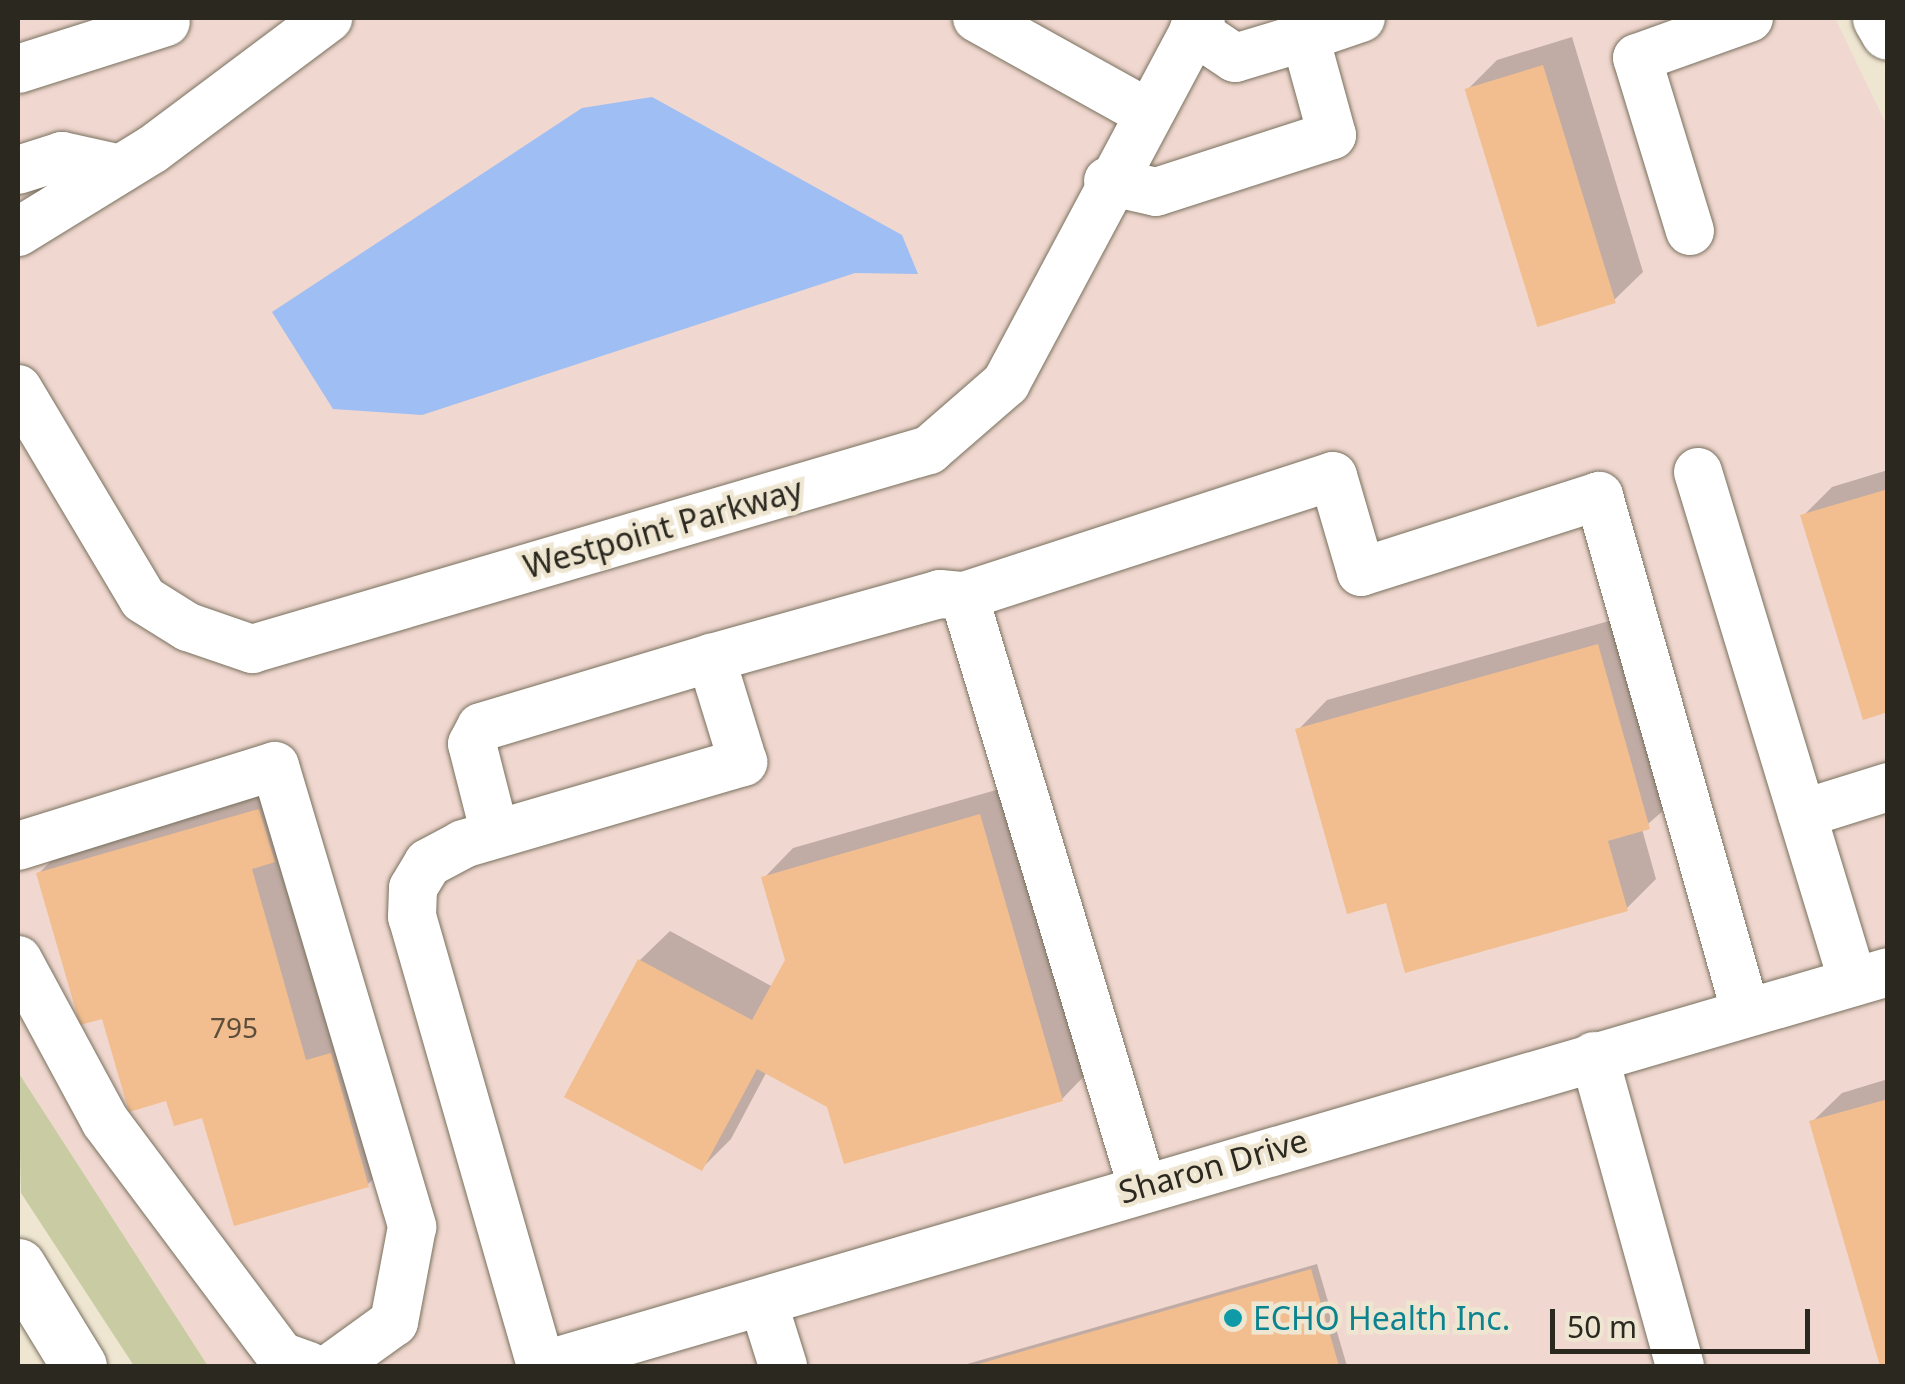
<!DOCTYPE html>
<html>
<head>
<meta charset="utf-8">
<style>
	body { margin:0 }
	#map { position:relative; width:1905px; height:1384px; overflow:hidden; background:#efe6d2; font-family:"Noto Sans",sans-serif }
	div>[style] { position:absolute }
	.commercial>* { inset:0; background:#f0d7cf }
	.green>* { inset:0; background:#c9cca3 }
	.water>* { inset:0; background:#9ebef4 }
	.shadow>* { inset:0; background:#0003 }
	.building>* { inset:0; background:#f2be90; transform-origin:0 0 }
	.roads { filter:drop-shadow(0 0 2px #79715f) drop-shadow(0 0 2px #79715f) }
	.minor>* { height:48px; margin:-24px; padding:0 24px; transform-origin:24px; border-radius:24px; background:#fff }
	.major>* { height:55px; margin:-27.5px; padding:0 27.5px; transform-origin:27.5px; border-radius:27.5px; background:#fff }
	.highway>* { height:55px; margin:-27.5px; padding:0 27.5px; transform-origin:27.5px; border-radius:27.5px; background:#fff }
	.dots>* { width:28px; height:28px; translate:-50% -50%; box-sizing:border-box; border:5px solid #efe6d2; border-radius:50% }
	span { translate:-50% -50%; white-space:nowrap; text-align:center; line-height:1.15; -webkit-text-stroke:9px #efe6d2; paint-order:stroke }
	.number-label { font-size:28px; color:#5d4e3c }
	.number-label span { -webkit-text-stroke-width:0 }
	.street-label { font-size:32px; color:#2b2820 }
	.culture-label { font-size:32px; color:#0d838f }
	.left { translate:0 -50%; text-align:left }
	.frame { position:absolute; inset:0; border:20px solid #2b2820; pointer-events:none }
	.scale { position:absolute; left:1550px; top:1309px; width:260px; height:45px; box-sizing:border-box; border:5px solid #2b2820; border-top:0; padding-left:12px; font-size:30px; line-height:35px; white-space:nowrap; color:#2b2820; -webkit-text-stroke:8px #efe6d2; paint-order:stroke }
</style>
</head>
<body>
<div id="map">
	<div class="commercial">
		<i style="clip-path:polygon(18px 18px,1835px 18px,1888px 128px,1887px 1366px,208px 1366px,18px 1072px)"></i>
	</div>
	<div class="green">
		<i style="clip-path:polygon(18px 1072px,208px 1366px,134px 1366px,21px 1193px)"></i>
	</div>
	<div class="water">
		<i style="clip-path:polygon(652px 97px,902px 235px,918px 274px,855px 273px,422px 415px,333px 409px,272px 312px,582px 108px)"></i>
	</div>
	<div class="shadow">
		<i style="clip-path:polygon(1572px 37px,1643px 272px,1613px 301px,1468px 89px,1497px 60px)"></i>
		<i style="clip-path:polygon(1888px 470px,1888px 709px,1803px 516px,1832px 487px)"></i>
		<i style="clip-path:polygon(1627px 616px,1678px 798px,1642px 829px,1656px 879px,1627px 908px,1388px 900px,1298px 730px,1327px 700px)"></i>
		<i style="clip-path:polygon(289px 781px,398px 1155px,368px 1184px,168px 1098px,103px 1016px,38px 874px,68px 844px)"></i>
		<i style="clip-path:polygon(1010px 786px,1091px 1069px,1062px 1099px,767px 1071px,731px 1139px,702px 1168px,568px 1096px,640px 960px,670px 931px,773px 987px,788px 960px,764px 878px,793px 848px)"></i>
		<i style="clip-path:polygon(1888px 1079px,1888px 1366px,1883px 1366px,1812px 1122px,1842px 1093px)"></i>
		<i style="clip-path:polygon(1317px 1264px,1347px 1366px,960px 1366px)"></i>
	</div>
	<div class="building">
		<i style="left:1543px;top:65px;width:249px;height:82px;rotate:73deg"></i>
		<i style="clip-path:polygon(1888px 489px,1888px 712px,1863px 720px,1800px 515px)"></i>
		<i style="clip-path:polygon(1598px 644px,1650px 829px,1608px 841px,1628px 911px,1405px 973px,1386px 903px,1347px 914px,1295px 729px)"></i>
		<i style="clip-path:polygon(259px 809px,275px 862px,252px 869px,306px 1060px,331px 1053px,369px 1187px,234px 1226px,202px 1118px,174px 1126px,166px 1101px,129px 1112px,102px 1019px,80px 1025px,36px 873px)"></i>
		<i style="clip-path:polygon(980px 814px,1063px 1101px,844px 1164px,827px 1107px,757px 1069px,702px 1171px,564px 1097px,638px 959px,752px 1020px,785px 960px,761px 877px)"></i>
		<i style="clip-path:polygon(1888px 1099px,1888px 1366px,1880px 1366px,1809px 1121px)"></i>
		<i style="clip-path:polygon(1311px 1269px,1339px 1366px,975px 1366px,975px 1365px)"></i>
	</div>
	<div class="roads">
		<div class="minor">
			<i style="left:977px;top:18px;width:191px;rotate:29.1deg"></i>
			<i style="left:1305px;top:37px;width:59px;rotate:-18.7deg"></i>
			<i style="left:18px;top:69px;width:155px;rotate:-17.6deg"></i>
			<i style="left:18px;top:170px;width:46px;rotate:-17.7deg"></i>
			<i style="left:62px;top:156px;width:60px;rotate:12.4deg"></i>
			<i style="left:1108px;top:181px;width:49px;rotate:12.9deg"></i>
			<i style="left:1156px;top:192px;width:185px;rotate:-17.9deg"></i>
			<i style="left:1332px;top:135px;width:102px;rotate:-105.4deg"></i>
			<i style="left:1305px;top:37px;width:73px;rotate:163.3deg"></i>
			<i style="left:1235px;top:58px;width:50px;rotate:-146.3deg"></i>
			<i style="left:1690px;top:231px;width:181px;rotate:-107deg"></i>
			<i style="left:1637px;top:58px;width:119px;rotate:-19.7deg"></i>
			<i style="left:18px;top:232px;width:158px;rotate:-31.6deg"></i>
			<i style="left:153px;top:149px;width:219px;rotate:-36.8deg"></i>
			<i style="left:18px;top:389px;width:244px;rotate:59.2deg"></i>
			<i style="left:143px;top:599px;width:53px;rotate:31.9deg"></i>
			<i style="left:188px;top:627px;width:68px;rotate:19deg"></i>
			<i style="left:252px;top:649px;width:706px;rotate:-16.38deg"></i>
			<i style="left:929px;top:450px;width:102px;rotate:-41deg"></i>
			<i style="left:1006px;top:383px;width:414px;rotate:-61.9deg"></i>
			<i style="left:1698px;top:472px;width:533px;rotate:73.09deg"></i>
			<i style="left:1802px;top:814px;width:90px;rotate:-17.4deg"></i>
			<i style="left:495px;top:834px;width:93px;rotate:-104.3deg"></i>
			<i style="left:472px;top:744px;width:19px;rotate:-62deg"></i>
			<i style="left:481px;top:727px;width:240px;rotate:-16.7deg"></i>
			<i style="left:18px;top:846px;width:269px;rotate:-17.3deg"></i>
			<i style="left:275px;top:766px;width:481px;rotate:73.4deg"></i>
			<i style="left:412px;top:1227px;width:97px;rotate:100.7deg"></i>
			<i style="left:394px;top:1322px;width:75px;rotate:144.2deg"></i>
			<i style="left:18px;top:960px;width:183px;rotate:61.6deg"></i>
			<i style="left:105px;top:1121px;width:294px;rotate:53.2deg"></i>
			<i style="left:281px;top:1356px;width:29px;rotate:20deg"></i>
			<i style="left:1594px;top:1056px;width:322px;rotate:74.5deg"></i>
			<i style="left:1142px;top:1186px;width:616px;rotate:-106.79deg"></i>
			<i style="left:964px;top:596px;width:388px;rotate:-18deg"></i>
			<i style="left:1333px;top:476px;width:100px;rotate:73.7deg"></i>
			<i style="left:1361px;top:572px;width:250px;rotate:-17.7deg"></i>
			<i style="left:1599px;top:496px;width:537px;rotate:74.13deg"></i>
			<i style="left:763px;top:1302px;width:67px;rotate:72.6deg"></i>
			<i style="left:541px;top:1366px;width:1403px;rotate:-16.3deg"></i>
			<i style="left:541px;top:1366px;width:467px;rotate:-106deg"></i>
			<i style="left:412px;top:917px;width:29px;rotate:-88deg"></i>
			<i style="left:413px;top:888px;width:29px;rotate:-59deg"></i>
			<i style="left:428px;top:863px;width:40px;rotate:-28deg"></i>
			<i style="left:463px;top:844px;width:292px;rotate:-16.3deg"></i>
			<i style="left:743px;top:762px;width:109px;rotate:-107.1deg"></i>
			<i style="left:711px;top:658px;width:238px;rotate:-15.6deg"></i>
			<i style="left:940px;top:594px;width:24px;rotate:5deg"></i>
		</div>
		<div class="major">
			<i style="left:1880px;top:18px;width:16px;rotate:60deg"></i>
		</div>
		<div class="highway">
			<i style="left:18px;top:1266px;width:117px;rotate:58.6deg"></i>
		</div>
	</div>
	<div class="dots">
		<i style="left:1233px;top:1318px;background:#0f9aa8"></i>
	</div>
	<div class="number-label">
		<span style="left:234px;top:1027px">795</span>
	</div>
	<div class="street-label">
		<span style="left:663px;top:528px;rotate:-16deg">Westpoint Parkway</span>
		<span style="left:1213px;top:1166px;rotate:-16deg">Sharon Drive</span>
	</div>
	<div class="culture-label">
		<span class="left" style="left:1253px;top:1318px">ECHO Health Inc.</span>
	</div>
	<div class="frame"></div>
	<div class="scale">50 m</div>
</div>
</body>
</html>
